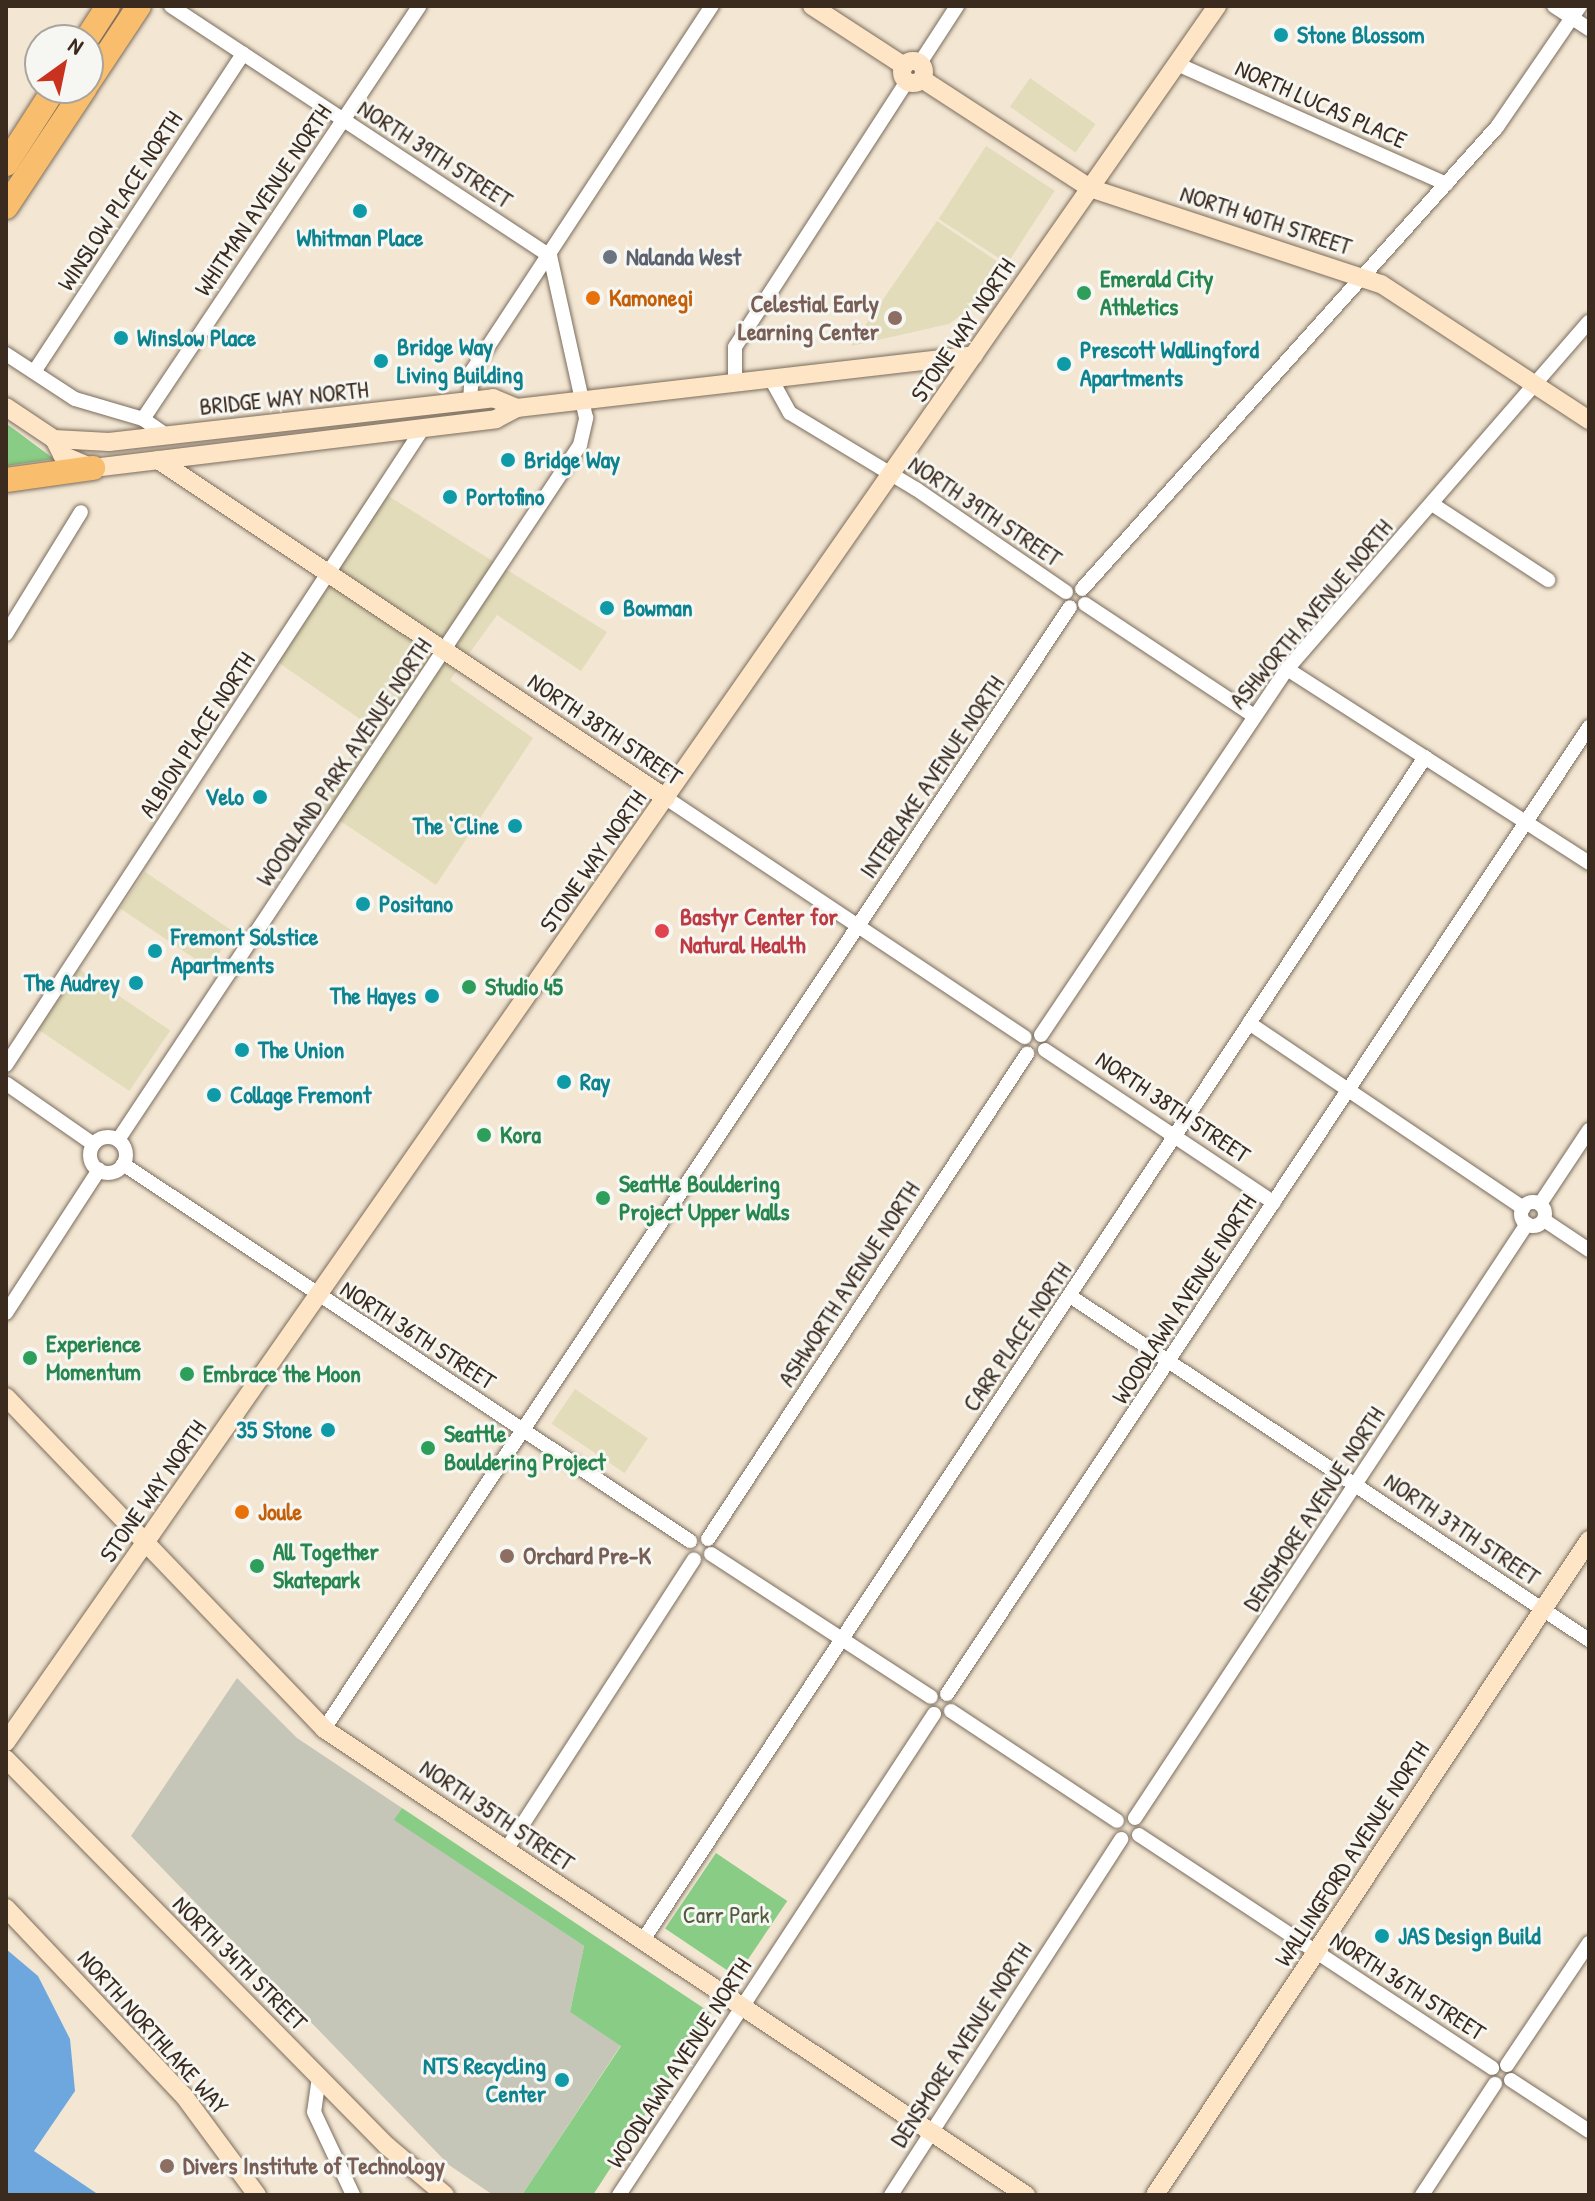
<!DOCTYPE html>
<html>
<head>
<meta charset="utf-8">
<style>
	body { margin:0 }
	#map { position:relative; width:1595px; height:2201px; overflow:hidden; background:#f3e7d3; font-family:"Patrick Hand",sans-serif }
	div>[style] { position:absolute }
	.built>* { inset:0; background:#e2dcba; transform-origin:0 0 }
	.industrial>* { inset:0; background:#c5c5b8 }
	.green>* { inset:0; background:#88cc85; transform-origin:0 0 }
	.water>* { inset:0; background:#6ea7dd }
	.roads { filter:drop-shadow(0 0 2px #7b6c5d) drop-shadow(0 0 2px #7b6c5d) }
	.street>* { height:14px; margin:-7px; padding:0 7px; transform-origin:7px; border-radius:7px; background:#fff }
	.street>.ring { margin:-7px; padding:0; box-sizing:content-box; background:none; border:14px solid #fff; border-radius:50% }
	.secondary>* { height:18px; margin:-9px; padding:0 9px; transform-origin:9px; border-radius:9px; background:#fde5c5 }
	.secondary>.ring { margin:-9px; padding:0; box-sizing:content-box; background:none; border:18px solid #fde5c5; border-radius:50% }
	.highway>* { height:24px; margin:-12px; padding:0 12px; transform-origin:12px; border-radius:12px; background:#f9be6d }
	.dots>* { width:22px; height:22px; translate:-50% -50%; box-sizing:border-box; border:4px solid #f6f6f2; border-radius:50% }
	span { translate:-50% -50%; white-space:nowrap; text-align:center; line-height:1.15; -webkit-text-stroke:6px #f6f6f2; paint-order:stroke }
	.culture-label { font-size:24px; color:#0d838f; font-weight:700 }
	.left { translate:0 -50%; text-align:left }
	.right { translate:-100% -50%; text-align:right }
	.street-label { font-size:24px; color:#3b2a1e }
	.worship-label { font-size:24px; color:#5b616d; font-weight:700 }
	.leisure-label { font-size:24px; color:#27864d; font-weight:700 }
	.food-label { font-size:24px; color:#c56008; font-weight:700 }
	.education-label { font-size:24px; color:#785e54; font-weight:700 }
	.health-label { font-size:24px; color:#be3a42; font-weight:700 }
	.park-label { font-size:24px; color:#525b3d }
	.frame { position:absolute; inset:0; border:8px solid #3b2a1e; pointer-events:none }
	.north { position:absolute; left:24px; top:24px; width:80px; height:80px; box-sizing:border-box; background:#f6f6f2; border:2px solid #aba49d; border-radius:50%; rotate:33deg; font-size:22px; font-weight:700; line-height:32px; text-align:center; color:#3b2a1e }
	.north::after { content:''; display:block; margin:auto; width:28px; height:36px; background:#c8321e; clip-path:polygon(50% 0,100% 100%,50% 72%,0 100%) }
</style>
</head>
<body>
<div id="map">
	<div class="built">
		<i style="left:1030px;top:78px;width:80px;height:35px;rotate:35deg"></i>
		<i style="left:986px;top:146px;width:82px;height:87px;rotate:33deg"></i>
		<i style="clip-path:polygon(937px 221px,1004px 266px,975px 305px,949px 324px,851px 346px)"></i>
		<i style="clip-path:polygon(374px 487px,607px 632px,581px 671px,497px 615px,450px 680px,533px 738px,436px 885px,318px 806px,370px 726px,266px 654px)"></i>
		<i style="left:145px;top:872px;width:107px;height:44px;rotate:34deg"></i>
		<i style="left:79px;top:969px;width:110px;height:73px;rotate:34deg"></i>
		<i style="left:575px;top:1389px;width:88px;height:42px;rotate:34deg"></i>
	</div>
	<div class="industrial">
		<i style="clip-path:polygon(237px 1678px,297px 1738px,402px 1808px,395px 1820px,584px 1946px,570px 2012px,621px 2045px,522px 2195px,493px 2195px,449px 2165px,131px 1836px)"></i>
	</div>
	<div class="green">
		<i style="clip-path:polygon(7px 424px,54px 459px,6px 466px)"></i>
		<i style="clip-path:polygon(402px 1808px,711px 2013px,593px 2195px,522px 2195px,621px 2046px,570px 2012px,584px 1946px,394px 1820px)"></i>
		<i style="left:716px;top:1853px;width:86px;height:91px;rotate:34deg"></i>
	</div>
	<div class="water">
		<i style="clip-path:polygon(6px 1949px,38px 1976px,70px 2039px,75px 2091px,34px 2151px,99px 2195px,6px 2195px)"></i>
	</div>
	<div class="roads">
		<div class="street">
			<i style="left:1554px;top:6px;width:42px;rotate:33.3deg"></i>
			<i style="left:920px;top:63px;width:68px;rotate:-57deg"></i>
			<i style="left:1177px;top:64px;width:295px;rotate:24deg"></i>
			<i style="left:6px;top:354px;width:82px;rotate:33.1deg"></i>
			<i style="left:75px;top:399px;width:71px;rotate:16.4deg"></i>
			<i style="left:143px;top:419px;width:28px;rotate:35deg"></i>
			<i style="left:34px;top:372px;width:381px;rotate:-56.7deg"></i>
			<i style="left:771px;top:379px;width:39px;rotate:61deg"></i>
			<i style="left:790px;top:413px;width:147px;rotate:31.1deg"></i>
			<i style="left:916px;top:489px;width:182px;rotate:34.5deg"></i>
			<i style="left:735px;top:382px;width:35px;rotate:-90deg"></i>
			<i style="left:735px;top:347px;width:317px;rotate:-57.1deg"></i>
			<i style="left:470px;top:401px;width:30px;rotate:-86deg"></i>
			<i style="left:472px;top:371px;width:437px;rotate:-56.7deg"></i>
			<i style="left:143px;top:419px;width:497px;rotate:-56.2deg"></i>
			<i style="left:1432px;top:504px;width:139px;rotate:33.2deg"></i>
			<i style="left:1082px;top:589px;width:621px;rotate:-48.07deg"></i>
			<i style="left:1497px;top:127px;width:147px;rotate:-55.6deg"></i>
			<i style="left:1085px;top:604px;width:201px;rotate:33.5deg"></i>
			<i style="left:6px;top:634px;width:143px;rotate:-58.4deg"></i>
			<i style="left:1287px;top:669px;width:359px;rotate:32.7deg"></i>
			<i style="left:666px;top:798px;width:431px;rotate:33.7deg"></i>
			<i style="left:1249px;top:1023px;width:331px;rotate:34deg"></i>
			<i style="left:1041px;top:1035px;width:441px;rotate:-56.1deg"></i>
			<i style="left:1287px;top:669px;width:460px;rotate:-49deg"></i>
			<i style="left:1045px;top:1050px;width:275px;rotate:33.7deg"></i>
			<i style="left:6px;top:1065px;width:761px;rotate:-56.79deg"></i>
			<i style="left:7px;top:1084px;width:105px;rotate:34.9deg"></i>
			<i class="ring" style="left:90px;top:1137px;width:22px;height:22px"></i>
			<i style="left:118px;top:1140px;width:835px;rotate:-56.39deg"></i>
			<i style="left:580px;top:445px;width:28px;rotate:-77deg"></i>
			<i style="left:586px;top:418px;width:166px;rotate:-102.5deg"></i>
			<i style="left:550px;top:256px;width:454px;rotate:-146.6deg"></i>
			<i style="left:123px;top:1164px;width:681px;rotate:33.62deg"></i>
			<i class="ring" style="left:1521px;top:1202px;width:10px;height:10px"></i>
			<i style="left:1540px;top:1204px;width:89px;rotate:-56.5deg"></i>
			<i style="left:1544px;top:1220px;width:54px;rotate:33.7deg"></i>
			<i style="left:1070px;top:1296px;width:623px;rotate:33.54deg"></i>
			<i style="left:6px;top:1313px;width:171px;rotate:-57deg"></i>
			<i style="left:708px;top:1539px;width:581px;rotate:-56.67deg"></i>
			<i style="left:711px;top:1554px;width:262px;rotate:33deg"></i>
			<i style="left:947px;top:1694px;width:1161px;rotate:-56.42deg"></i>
			<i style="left:951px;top:1711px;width:199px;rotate:33.5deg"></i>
			<i style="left:324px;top:1729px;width:1347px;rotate:-56.38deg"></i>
			<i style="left:1135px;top:1818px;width:712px;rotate:-56.58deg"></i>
			<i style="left:1139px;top:1835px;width:423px;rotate:33.4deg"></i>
			<i style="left:506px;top:1850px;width:346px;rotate:-57.1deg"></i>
			<i style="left:643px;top:1940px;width:1418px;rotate:-56.53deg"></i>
			<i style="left:1507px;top:2065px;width:147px;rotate:-56.1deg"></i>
			<i style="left:319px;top:2077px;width:35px;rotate:98deg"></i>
			<i style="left:314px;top:2112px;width:92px;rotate:64.8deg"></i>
			<i style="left:1511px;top:2080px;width:93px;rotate:33.2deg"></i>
			<i style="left:619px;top:2195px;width:575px;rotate:-56.78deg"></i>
			<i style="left:891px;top:2195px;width:424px;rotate:-57.1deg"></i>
			<i style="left:1422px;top:2195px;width:133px;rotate:-56.7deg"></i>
		</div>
		<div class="secondary">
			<i style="left:812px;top:6px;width:110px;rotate:33.1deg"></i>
			<i class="ring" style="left:902px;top:61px;width:4px;height:4px"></i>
			<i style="left:922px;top:79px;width:200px;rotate:33deg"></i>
			<i style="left:1090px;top:188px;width:306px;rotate:18.3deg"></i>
			<i style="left:1381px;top:284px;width:249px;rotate:33.2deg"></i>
			<i style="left:6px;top:407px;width:58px;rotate:33.7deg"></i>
			<i style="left:54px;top:439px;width:18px;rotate:63deg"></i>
			<i style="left:62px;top:455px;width:34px;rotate:23deg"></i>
			<i style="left:93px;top:468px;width:406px;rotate:-6.9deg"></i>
			<i style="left:496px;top:419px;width:24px;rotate:-28deg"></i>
			<i style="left:517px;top:408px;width:460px;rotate:-6.6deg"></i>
			<i style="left:54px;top:439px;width:55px;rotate:3.1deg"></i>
			<i style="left:109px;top:442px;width:387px;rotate:-6.5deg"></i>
			<i style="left:493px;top:398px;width:26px;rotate:23deg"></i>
			<i style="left:158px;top:460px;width:610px;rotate:33.64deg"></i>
			<i style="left:6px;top:1397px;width:460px;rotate:46.2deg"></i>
			<i style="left:324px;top:1729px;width:843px;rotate:33.58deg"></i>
			<i style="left:6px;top:1742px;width:2117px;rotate:-55.1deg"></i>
			<i style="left:6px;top:1759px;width:543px;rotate:45.45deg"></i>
			<i style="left:387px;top:2146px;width:76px;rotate:40.2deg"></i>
			<i style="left:6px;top:1908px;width:259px;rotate:46.6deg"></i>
			<i style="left:184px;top:2096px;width:123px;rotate:53.6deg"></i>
			<i style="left:1155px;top:2195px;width:786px;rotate:-56.47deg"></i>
		</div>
		<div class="highway">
			<i style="left:86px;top:40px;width:40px;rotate:-57.1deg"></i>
			<i style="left:88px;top:83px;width:92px;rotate:-56.5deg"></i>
			<i style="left:6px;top:164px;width:90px;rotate:-57.2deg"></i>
			<i style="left:6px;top:207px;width:143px;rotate:-56.4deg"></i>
			<i style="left:6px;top:480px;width:88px;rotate:-7.9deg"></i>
		</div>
	</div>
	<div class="dots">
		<i style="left:1281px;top:35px;background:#0f9aa8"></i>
		<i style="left:360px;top:211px;background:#0f9aa8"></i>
		<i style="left:610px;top:257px;background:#6b7280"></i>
		<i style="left:1084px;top:293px;background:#2e9e5b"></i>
		<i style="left:593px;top:298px;background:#e8710a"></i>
		<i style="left:895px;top:318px;background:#8d6e63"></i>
		<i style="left:121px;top:338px;background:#0f9aa8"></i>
		<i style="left:381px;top:361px;background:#0f9aa8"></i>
		<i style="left:1064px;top:364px;background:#0f9aa8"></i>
		<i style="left:508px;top:460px;background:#0f9aa8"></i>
		<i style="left:450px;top:497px;background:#0f9aa8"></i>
		<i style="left:607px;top:608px;background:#0f9aa8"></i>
		<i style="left:260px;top:797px;background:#0f9aa8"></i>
		<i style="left:515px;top:826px;background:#0f9aa8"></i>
		<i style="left:363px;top:904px;background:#0f9aa8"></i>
		<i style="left:662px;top:931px;background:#e0444e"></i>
		<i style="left:155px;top:951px;background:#0f9aa8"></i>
		<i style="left:136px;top:983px;background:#0f9aa8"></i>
		<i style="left:469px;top:987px;background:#2e9e5b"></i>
		<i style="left:432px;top:996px;background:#0f9aa8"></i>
		<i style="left:242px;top:1050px;background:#0f9aa8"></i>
		<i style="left:564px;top:1082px;background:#0f9aa8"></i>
		<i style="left:214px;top:1095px;background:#0f9aa8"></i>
		<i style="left:484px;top:1135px;background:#2e9e5b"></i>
		<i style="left:603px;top:1198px;background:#2e9e5b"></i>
		<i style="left:30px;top:1358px;background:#2e9e5b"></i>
		<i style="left:187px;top:1374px;background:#2e9e5b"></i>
		<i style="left:328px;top:1430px;background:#0f9aa8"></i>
		<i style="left:428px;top:1448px;background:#2e9e5b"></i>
		<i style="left:242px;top:1512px;background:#e8710a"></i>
		<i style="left:507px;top:1556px;background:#8d6e63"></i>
		<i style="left:257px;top:1566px;background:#2e9e5b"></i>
		<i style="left:1382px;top:1936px;background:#0f9aa8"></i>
		<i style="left:562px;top:2080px;background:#0f9aa8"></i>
		<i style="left:167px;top:2166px;background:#8d6e63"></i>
	</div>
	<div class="culture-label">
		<span class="left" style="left:1297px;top:35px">Stone Blossom</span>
		<span style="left:360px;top:238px">Whitman Place</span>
		<span class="left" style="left:137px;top:338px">Winslow Place</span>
		<span class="left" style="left:397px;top:361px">Bridge Way<br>Living Building</span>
		<span class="left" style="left:1080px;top:364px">Prescott Wallingford<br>Apartments</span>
		<span class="left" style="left:524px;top:460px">Bridge Way</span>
		<span class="left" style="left:466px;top:497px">Portofino</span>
		<span class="left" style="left:623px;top:608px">Bowman</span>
		<span class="right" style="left:244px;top:797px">Velo</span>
		<span class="right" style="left:499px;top:826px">The ‘Cline</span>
		<span class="left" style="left:379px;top:904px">Positano</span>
		<span class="left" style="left:171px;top:951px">Fremont Solstice<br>Apartments</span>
		<span class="right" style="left:120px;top:983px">The Audrey</span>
		<span class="right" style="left:416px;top:996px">The Hayes</span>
		<span class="left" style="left:258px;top:1050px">The Union</span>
		<span class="left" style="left:580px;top:1082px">Ray</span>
		<span class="left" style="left:230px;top:1095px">Collage Fremont</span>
		<span class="right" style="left:312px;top:1430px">35 Stone</span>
		<span class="left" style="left:1398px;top:1936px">JAS Design Build</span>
		<span class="right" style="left:546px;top:2080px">NTS Recycling<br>Center</span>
	</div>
	<div class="street-label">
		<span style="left:1321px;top:104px;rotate:24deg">NORTH LUCAS PLACE</span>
		<span style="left:435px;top:154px;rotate:33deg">NORTH 39TH STREET</span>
		<span style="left:263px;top:200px;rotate:-56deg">WHITMAN AVENUE NORTH</span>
		<span style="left:120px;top:201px;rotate:-57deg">WINSLOW PLACE NORTH</span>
		<span style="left:1266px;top:220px;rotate:18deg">NORTH 40TH STREET</span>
		<span style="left:963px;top:330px;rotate:-56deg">STONE WAY NORTH</span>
		<span style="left:284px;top:398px;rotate:-6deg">BRIDGE WAY NORTH</span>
		<span style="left:985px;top:511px;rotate:34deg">NORTH 39TH STREET</span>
		<span style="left:1311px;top:614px;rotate:-50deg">ASHWORTH AVENUE NORTH</span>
		<span style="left:605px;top:729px;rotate:34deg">NORTH 38TH STREET</span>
		<span style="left:197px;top:735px;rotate:-57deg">ALBION PLACE NORTH</span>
		<span style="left:344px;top:762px;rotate:-56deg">WOODLAND PARK AVENUE NORTH</span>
		<span style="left:932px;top:777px;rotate:-56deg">INTERLAKE AVENUE NORTH</span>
		<span style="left:593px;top:861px;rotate:-55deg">STONE WAY NORTH</span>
		<span style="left:1173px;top:1107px;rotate:34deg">NORTH 38TH STREET</span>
		<span style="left:849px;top:1284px;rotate:-57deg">ASHWORTH AVENUE NORTH</span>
		<span style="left:1184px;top:1299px;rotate:-57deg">WOODLAWN AVENUE NORTH</span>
		<span style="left:418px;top:1335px;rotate:33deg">NORTH 36TH STREET</span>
		<span style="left:1017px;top:1337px;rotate:-56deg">CARR PLACE NORTH</span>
		<span style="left:153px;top:1491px;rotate:-55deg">STONE WAY NORTH</span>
		<span style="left:1314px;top:1509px;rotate:-57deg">DENSMORE AVENUE NORTH</span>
		<span style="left:1462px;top:1529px;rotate:34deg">NORTH 37TH STREET</span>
		<span style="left:497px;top:1815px;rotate:34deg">NORTH 35TH STREET</span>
		<span style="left:1352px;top:1854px;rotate:-57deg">WALLINGFORD AVENUE NORTH</span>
		<span style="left:240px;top:1963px;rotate:45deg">NORTH 34TH STREET</span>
		<span style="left:1408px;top:1986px;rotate:33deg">NORTH 36TH STREET</span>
		<span style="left:153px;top:2032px;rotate:48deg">NORTH NORTHLAKE WAY</span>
		<span style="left:961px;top:2045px;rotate:-57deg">DENSMORE AVENUE NORTH</span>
		<span style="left:679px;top:2063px;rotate:-57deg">WOODLAWN AVENUE NORTH</span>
	</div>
	<div class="worship-label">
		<span class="left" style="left:626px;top:257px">Nalanda West</span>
	</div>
	<div class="leisure-label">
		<span class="left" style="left:1100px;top:293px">Emerald City<br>Athletics</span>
		<span class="left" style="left:485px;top:987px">Studio 45</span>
		<span class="left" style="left:500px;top:1135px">Kora</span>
		<span class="left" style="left:619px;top:1198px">Seattle Bouldering<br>Project Upper Walls</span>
		<span class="left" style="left:46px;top:1358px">Experience<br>Momentum</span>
		<span class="left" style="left:203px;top:1374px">Embrace the Moon</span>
		<span class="left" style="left:444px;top:1448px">Seattle<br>Bouldering Project</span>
		<span class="left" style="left:273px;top:1566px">All Together<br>Skatepark</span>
	</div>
	<div class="food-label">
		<span class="left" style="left:609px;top:298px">Kamonegi</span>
		<span class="left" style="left:258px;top:1512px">Joule</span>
	</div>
	<div class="education-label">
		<span class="right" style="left:879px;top:318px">Celestial Early<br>Learning Center</span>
		<span class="left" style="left:523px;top:1556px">Orchard Pre-K</span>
		<span class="left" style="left:183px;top:2166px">Divers Institute of Technology</span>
	</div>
	<div class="health-label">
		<span class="left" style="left:680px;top:931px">Bastyr Center for<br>Natural Health</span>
	</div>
	<div class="park-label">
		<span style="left:726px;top:1915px">Carr Park</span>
	</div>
	<div class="frame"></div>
	<div class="north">N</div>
</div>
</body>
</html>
